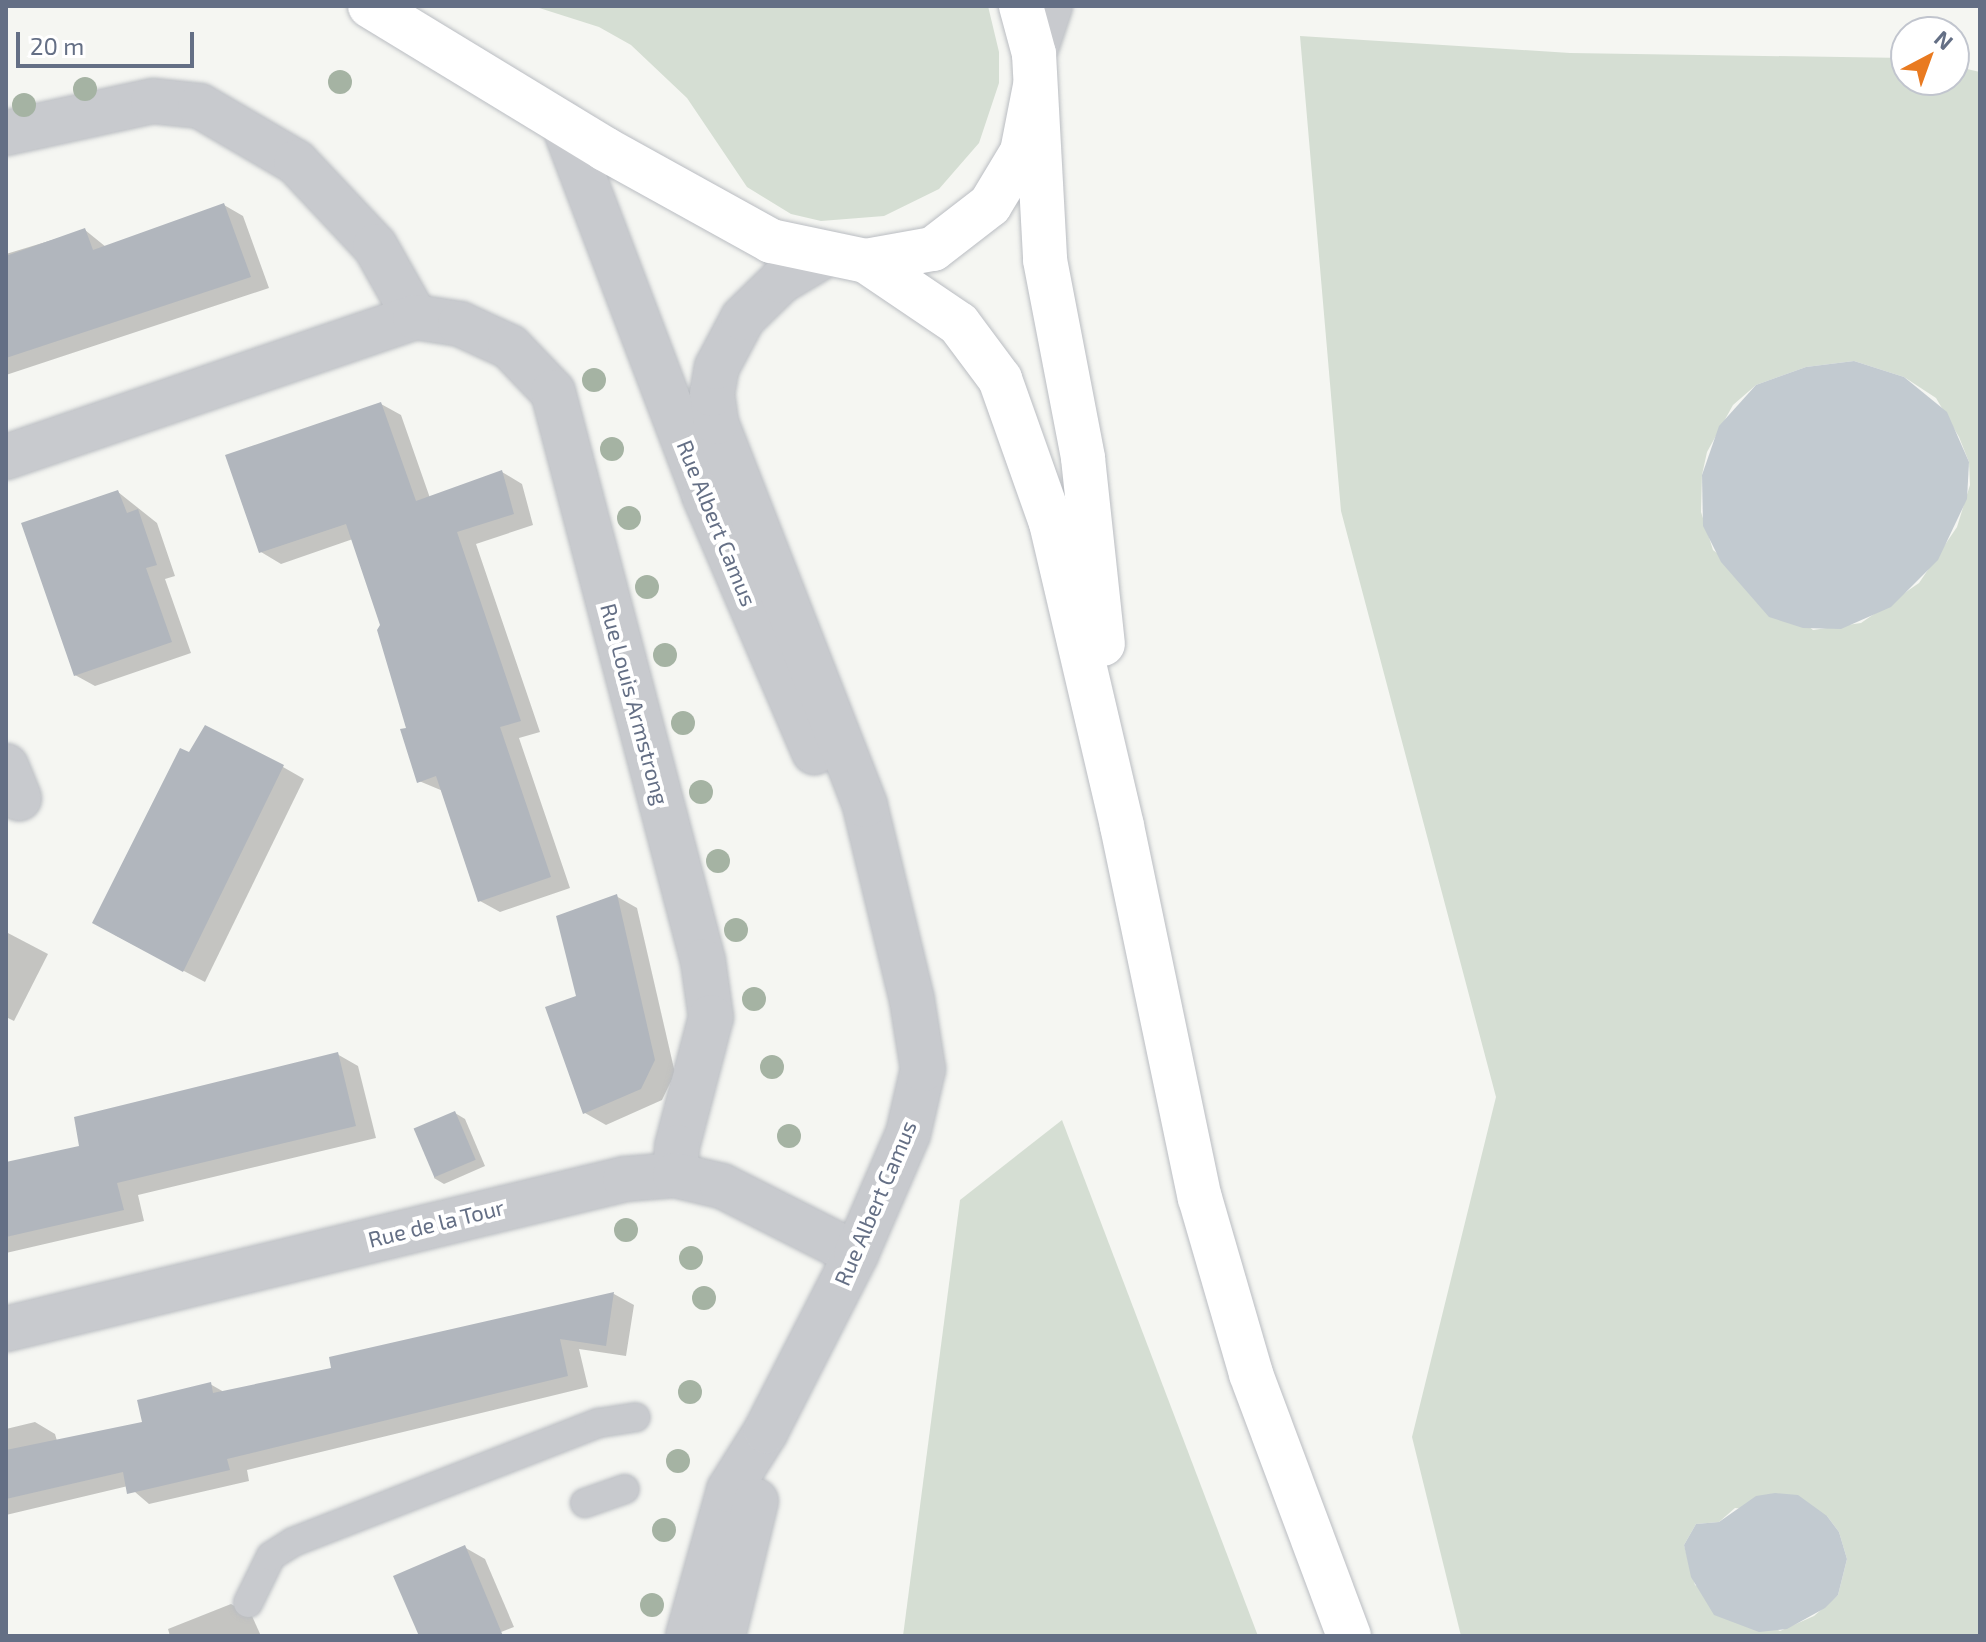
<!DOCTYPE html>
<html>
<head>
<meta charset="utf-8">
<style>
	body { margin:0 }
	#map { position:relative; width:1986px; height:1642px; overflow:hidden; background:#f5f6f2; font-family:"Exo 2",sans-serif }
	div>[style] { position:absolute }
	.green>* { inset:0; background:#d5ded3 }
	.water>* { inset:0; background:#c2cad0 }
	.shadow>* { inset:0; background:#0003 }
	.building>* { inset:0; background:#b1b6bd; transform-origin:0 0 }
	.roads { filter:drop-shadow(0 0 2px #babdc2) drop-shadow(0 0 2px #babdc2) }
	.service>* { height:28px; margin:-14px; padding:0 14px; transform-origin:14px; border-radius:14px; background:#c8cace }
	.minor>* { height:44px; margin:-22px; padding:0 22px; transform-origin:22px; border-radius:22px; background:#c8cace }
	.secondary>* { height:44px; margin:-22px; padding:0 22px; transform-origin:22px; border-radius:22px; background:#fff }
	.trees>* { width:24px; height:24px; margin:-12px; border-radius:50%; background:#a5b3a3 }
	span { translate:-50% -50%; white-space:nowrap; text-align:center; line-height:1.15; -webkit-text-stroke:8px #fff; paint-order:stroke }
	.street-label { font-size:22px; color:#646f85 }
	.frame { position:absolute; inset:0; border:8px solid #646f85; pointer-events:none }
	.north { position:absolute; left:1890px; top:16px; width:80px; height:80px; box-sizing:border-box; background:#fff; border:2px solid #c1c5ce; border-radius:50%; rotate:41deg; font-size:22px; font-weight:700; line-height:32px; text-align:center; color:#646f85 }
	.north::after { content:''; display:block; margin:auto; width:28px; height:36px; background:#e97a20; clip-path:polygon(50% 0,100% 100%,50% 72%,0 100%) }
	.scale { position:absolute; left:16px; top:32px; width:178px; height:36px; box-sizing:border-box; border:4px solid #646f85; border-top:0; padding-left:10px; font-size:24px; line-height:28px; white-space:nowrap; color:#646f85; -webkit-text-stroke:6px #fff; paint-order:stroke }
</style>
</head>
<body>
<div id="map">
	<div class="green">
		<i style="clip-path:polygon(533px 6px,988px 6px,999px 52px,999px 83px,979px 143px,939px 189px,884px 216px,821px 221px,791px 214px,747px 187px,687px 98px,631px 45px,599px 27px)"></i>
		<i style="clip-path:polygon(evenodd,1300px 36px,1570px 53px,1906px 58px,1906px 80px,1954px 80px,1954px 66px,1980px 72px,1980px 1636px,1461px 1636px,1412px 1437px,1496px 1097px,1341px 511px,1300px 36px,1854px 361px,1904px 377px,1936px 398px,1959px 437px,1969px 462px,1970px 485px,1957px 527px,1919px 583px,1861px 623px,1813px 630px,1713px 550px,1701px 512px,1702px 475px,1707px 452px,1733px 405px,1756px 385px,1806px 367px,1854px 361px,1300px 36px,1735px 1508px,1827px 1516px,1839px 1532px,1847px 1559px,1838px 1595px,1814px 1616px,1780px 1631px,1695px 1585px,1684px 1545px,1696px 1524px,1719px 1522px,1735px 1508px)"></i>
		<i style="clip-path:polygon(1062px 1120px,1258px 1636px,903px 1636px,960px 1200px)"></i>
	</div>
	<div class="water">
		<i style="clip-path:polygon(1854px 361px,1904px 377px,1947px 412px,1969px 462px,1967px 499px,1938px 560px,1891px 607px,1841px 629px,1803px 628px,1769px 617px,1721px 562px,1703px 526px,1702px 475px,1719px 426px,1756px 385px,1806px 367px)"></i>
		<i style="clip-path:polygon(1775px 1493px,1798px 1495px,1827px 1516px,1839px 1532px,1847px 1559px,1838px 1595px,1825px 1608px,1787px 1629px,1759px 1632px,1714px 1615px,1691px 1577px,1684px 1545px,1696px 1524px,1719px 1522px,1756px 1496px)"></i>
	</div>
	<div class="shadow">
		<i style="clip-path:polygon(224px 205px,243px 216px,269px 288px,6px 375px,6px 254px,85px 230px,106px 247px)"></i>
		<i style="clip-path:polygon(381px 404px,401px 415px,430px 498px,502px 472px,522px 484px,533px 525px,476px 544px,540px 732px,519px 738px,570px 888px,500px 912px,480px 901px,443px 791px,419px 781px,382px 625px,353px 539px,281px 564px,261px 552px)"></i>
		<i style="clip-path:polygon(118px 492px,157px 523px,175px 576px,165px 579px,191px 653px,95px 686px,75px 675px)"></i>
		<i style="clip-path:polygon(190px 755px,283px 767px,304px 779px,205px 982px,115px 935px)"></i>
		<i style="clip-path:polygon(616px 896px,637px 908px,675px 1073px,662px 1100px,606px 1125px,585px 1113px,578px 997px)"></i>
		<i style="clip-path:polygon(6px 932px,48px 954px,14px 1021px,6px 1017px)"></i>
		<i style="clip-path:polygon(337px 1054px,358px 1066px,376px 1138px,138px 1195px,144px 1221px,6px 1253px,6px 1164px,81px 1148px)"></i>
		<i style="clip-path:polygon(455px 1113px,465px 1119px,485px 1166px,444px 1184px,434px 1178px)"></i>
		<i style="clip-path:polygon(614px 1294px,634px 1305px,626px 1356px,579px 1349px,588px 1387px,247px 1470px,249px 1481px,149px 1504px,128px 1486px,6px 1515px,6px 1429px,35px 1422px,55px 1434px,57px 1441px,144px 1423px,210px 1384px,224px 1392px,333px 1370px,331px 1359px)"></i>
		<i style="clip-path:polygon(464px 1547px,485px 1559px,514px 1627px,491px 1636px,421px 1636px)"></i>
		<i style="clip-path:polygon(231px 1604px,252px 1616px,261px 1636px,170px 1636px,168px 1629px)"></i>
	</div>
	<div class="building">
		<i style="clip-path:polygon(224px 203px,251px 277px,6px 358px,6px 256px,85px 228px,93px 250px)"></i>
		<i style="clip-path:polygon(381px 402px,416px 501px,502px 470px,514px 514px,457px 532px,521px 721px,500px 727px,551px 877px,478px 902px,436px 776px,417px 783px,400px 729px,406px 728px,377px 630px,380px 625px,346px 524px,259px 553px,225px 455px)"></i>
		<i style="clip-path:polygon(118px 490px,127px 513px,138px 509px,157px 565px,146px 568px,172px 642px,74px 676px,21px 523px)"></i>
		<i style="clip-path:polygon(205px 725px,284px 765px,183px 972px,92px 923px,180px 748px,189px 752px)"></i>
		<i style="clip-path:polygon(617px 894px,655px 1060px,641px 1089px,583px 1114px,545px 1007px,576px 996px,556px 916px)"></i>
		<i style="clip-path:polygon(338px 1052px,356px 1126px,117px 1183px,124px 1210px,6px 1237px,6px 1162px,79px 1146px,74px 1117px)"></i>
		<i style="left:455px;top:1111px;width:53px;height:45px;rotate:67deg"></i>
		<i style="clip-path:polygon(614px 1292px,606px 1346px,560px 1339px,568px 1376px,227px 1459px,230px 1470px,127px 1494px,123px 1472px,6px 1499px,6px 1450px,142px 1422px,137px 1400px,211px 1382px,213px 1393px,331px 1368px,329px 1357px)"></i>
		<i style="clip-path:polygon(465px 1545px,503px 1636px,419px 1636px,393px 1576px)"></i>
	</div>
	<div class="roads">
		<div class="service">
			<i style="left:585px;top:1503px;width:42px;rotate:-19.3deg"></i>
			<i style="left:248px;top:1603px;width:52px;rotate:-63.9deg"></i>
			<i style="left:271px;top:1556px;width:26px;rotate:-32deg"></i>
			<i style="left:293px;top:1542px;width:328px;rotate:-21.3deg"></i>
			<i style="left:599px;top:1423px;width:37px;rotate:-9deg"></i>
		</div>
		<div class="minor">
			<i style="left:1034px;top:54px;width:51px;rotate:-71.6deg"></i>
			<i style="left:563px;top:123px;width:398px;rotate:69.2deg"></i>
			<i style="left:704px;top:495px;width:280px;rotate:66.8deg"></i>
			<i style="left:6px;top:133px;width:150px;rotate:-12.3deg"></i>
			<i style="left:153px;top:101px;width:47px;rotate:6.1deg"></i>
			<i style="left:200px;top:106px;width:111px;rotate:30.3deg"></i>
			<i style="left:296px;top:162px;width:115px;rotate:46.8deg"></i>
			<i style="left:375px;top:246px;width:81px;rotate:60.6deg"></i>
			<i style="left:6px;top:457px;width:432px;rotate:-18.9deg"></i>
			<i style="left:415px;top:317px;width:46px;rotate:8.8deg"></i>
			<i style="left:460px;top:324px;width:55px;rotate:24.7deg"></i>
			<i style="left:510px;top:347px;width:62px;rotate:46.3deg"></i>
			<i style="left:553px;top:392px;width:588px;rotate:75.23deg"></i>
			<i style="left:703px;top:961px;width:57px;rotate:81.9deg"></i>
			<i style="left:711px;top:1017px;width:134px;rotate:104.7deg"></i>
			<i style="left:677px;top:1147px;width:28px;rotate:94deg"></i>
			<i style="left:6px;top:766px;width:35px;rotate:68deg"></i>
			<i style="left:6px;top:1329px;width:637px;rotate:-13.62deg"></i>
			<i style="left:625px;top:1179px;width:50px;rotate:-4.6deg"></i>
			<i style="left:675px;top:1175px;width:48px;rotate:13.2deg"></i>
			<i style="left:722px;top:1186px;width:150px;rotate:26.9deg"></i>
			<i style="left:688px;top:1636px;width:152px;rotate:-74.3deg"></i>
			<i style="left:729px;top:1490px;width:70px;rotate:-57.9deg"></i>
			<i style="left:766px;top:1431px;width:199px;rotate:-63deg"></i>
			<i style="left:856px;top:1254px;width:131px;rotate:-66.6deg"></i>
			<i style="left:908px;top:1134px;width:67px;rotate:-77deg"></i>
			<i style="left:923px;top:1069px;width:70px;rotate:-99.1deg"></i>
			<i style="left:912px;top:1000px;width:201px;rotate:-103.6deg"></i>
			<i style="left:865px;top:805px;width:411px;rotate:-111.3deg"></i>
			<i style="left:716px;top:422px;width:28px;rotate:-98deg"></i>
			<i style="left:712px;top:394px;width:27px;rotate:-80deg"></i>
			<i style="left:717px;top:367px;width:55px;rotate:-62deg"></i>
			<i style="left:743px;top:318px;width:53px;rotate:-44.2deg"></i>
			<i style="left:781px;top:281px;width:51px;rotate:-30.6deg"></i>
			<i style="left:723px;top:1636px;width:139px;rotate:-76.3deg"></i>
		</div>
		<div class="secondary">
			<i style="left:370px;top:6px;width:275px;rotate:31.3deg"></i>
			<i style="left:605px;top:149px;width:190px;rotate:29deg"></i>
			<i style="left:771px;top:241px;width:97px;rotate:11.9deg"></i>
			<i style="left:866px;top:261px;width:68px;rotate:-10.2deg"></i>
			<i style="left:933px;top:249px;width:72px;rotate:-37.7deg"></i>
			<i style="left:990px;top:205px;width:62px;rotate:-58.9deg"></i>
			<i style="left:1022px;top:152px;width:67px;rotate:-78.9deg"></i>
			<i style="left:1021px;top:6px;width:50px;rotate:74.8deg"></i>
			<i style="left:1034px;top:54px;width:206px;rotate:86.9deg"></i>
			<i style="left:1045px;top:260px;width:202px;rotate:79.1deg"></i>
			<i style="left:1083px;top:458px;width:187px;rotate:83.9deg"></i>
			<i style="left:866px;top:261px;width:112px;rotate:34.1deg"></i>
			<i style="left:959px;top:324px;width:69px;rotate:53.3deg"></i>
			<i style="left:1000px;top:379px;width:153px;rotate:70.5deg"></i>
			<i style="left:1051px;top:523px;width:311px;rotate:76.8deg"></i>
			<i style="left:1122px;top:826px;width:380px;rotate:78.2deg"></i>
			<i style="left:1200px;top:1198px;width:183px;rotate:73.8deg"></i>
			<i style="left:1251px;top:1374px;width:280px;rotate:69.5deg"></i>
		</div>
	</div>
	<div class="trees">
		<i style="left:340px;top:82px"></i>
		<i style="left:85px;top:89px"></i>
		<i style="left:24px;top:105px"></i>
		<i style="left:594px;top:380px"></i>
		<i style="left:612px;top:449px"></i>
		<i style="left:629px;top:518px"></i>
		<i style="left:647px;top:587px"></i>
		<i style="left:665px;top:655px"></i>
		<i style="left:683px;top:723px"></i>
		<i style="left:701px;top:792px"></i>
		<i style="left:718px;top:861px"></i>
		<i style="left:736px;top:930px"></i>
		<i style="left:754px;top:999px"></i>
		<i style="left:772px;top:1067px"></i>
		<i style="left:789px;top:1136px"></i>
		<i style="left:626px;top:1230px"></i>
		<i style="left:691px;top:1258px"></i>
		<i style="left:704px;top:1298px"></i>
		<i style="left:690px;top:1392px"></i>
		<i style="left:678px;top:1461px"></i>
		<i style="left:664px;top:1530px"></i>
		<i style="left:652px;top:1605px"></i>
	</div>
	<div class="street-label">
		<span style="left:717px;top:523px;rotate:68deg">Rue Albert Camus</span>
		<span style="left:635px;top:704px;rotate:75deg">Rue Louis Armstrong</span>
		<span style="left:875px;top:1203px;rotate:-67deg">Rue Albert Camus</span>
		<span style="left:436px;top:1223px;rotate:-14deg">Rue de la Tour</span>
	</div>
	<div class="frame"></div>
	<div class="north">N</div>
	<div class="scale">20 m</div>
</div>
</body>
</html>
